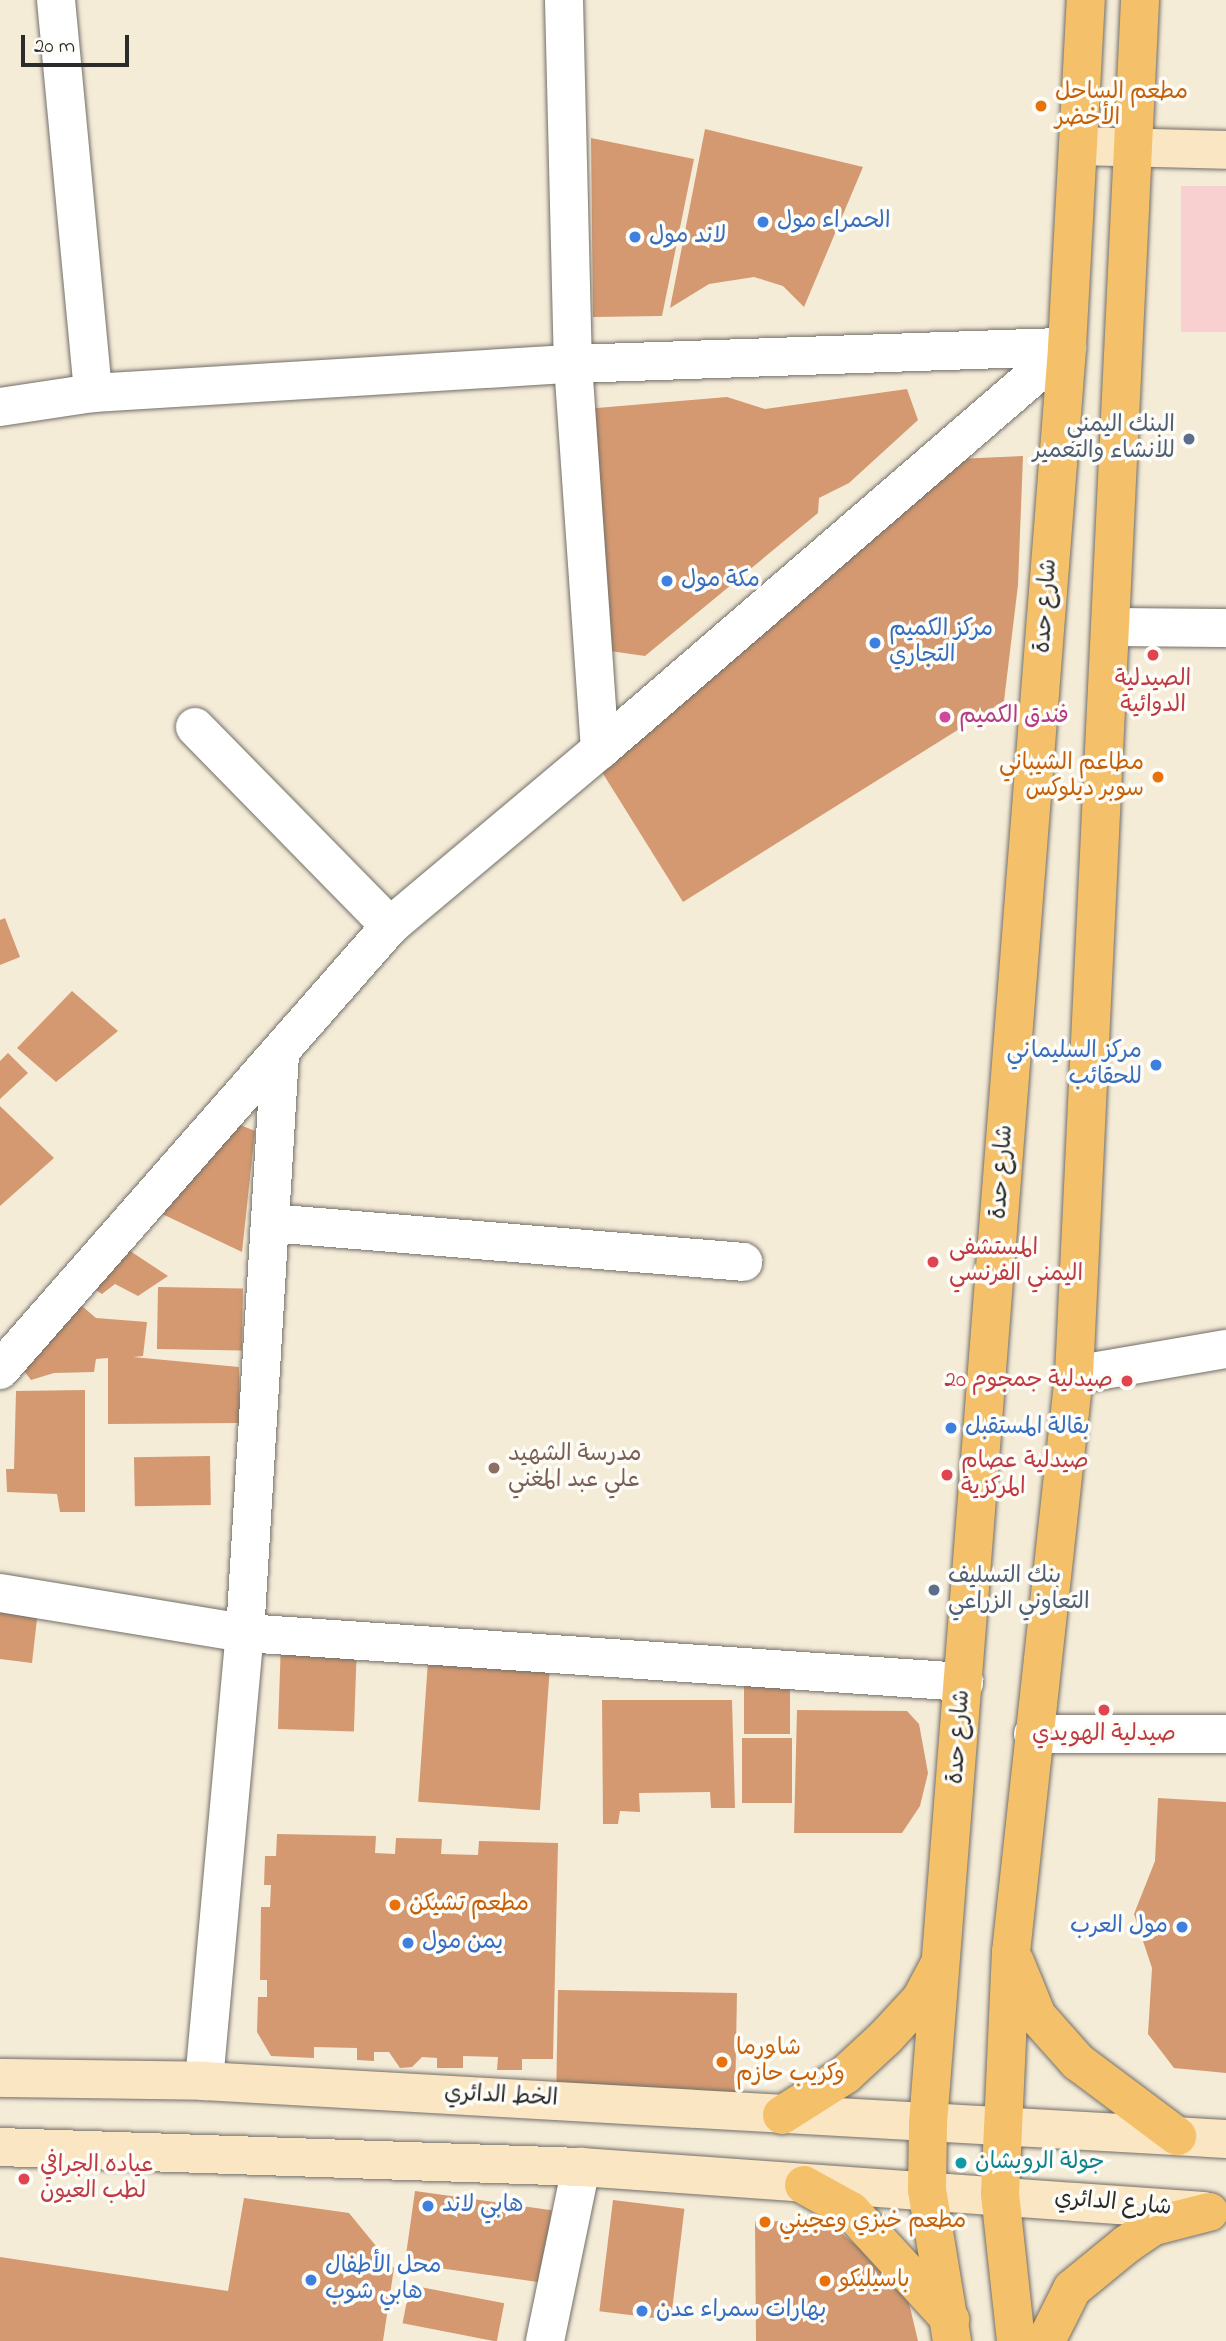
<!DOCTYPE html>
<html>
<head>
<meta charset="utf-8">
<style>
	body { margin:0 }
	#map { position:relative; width:1226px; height:2341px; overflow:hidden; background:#f5ecd8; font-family:"Indie Flower","Playpen Sans Arabic",sans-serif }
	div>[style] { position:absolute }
	.built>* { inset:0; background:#f7d0cf; transform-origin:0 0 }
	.building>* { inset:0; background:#d49971; transform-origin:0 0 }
	.roads { filter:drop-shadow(0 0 2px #726f68) drop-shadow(0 0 2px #726f68) }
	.street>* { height:38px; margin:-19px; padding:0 19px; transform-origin:19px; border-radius:19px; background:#fff }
	.secondary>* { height:38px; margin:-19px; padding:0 19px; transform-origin:19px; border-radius:19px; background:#fbe6c3 }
	.primary>* { height:38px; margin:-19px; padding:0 19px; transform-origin:19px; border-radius:19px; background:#f4c16a }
	.dots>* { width:19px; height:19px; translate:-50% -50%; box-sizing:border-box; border:4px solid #fdfcf7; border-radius:50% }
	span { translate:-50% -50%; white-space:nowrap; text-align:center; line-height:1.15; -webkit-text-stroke:7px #fdfcf7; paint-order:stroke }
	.food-label { font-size:23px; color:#c56008 }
	.left { translate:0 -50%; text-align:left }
	.right { translate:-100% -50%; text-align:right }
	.shop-label { font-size:23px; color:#366cbe }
	.service-label { font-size:23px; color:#4e5e75 }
	.street-label { font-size:23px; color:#2b2b2b }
	.health-label { font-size:23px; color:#be3a42 }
	.hotel-label { font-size:23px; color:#b23c85 }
	.education-label { font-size:23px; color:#785e54 }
	.culture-label { font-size:23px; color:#0d838f }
	.scale { position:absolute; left:21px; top:35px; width:108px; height:32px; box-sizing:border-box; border:4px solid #2b2b2b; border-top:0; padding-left:9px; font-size:21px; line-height:24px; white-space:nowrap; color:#2b2b2b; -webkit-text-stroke:5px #fdfcf7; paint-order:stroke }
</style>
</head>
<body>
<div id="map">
	<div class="built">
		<i style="left:1226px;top:186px;width:146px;height:45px;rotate:90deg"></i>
	</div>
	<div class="building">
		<i style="clip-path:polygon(705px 129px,863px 167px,804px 307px,783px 286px,754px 277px,709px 284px,670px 308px)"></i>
		<i style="clip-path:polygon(591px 138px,694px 159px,662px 316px,593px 317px)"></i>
		<i style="clip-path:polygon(907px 389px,918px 420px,849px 483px,819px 498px,818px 513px,645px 656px,603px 650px,585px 409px,727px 397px,765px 409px)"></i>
		<i style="clip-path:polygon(1023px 456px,1018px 585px,1004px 701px,683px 902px,597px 764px,957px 459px)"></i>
		<i style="clip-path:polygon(5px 918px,20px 957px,0 965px,0 920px)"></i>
		<i style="clip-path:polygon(72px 991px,118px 1031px,56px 1082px,17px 1048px)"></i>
		<i style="clip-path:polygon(8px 1053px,28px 1073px,0 1099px,0 1061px)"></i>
		<i style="clip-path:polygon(0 1106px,54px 1158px,0 1206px)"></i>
		<i style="clip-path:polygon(206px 1111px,255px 1131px,242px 1252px,137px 1202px)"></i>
		<i style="clip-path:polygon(112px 1239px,168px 1276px,138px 1296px,115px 1284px,102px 1294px,84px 1282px)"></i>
		<i style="left:158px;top:1287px;width:85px;height:62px;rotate:1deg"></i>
		<i style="clip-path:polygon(69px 1295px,96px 1318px,147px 1322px,143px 1356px,133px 1357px,239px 1367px,240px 1423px,108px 1424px,108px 1358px,96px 1359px,94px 1372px,54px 1373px,31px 1380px,14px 1358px)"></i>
		<i style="clip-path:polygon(85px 1390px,85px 1512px,60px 1512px,57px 1494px,7px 1492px,6px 1469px,14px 1469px,16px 1391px)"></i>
		<i style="left:210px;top:1456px;width:49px;height:76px;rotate:89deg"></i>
		<i style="clip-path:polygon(0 1606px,38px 1610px,32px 1663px,0 1659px)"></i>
		<i style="left:281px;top:1642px;width:76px;height:87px;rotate:2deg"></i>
		<i style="left:428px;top:1661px;width:122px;height:141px;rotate:4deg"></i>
		<i style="left:744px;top:1682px;width:46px;height:52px"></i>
		<i style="clip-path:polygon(602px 1700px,732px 1700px,735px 1808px,711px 1808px,710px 1792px,639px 1793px,640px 1812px,620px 1811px,618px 1824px,603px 1824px)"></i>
		<i style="clip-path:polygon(797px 1710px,907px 1711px,919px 1724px,928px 1773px,920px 1806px,902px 1833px,794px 1833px)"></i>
		<i style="left:742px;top:1738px;width:50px;height:65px"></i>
		<i style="clip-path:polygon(1158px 1798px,1226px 1802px,1226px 2073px,1174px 2068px,1148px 2034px,1152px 1968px,1134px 1914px,1155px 1861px)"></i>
		<i style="clip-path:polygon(277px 1834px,376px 1836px,375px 1853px,395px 1854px,396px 1838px,442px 1839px,441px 1854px,478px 1855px,479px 1841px,558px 1843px,553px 2059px,522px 2059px,522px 2070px,497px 2070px,498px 2057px,463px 2056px,463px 2068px,437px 2068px,437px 2058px,422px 2057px,412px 2067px,400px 2068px,389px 2052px,374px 2052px,374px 2061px,357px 2060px,357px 2048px,314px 2047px,314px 2058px,271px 2056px,257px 2032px,258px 1997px,267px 1997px,267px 1980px,260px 1980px,261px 1907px,270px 1907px,271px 1885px,264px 1885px,265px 1856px,276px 1856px)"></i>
		<i style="left:558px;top:1990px;width:179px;height:101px;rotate:1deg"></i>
		<i style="left:415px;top:2191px;width:138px;height:73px;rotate:8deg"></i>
		<i style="clip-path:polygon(244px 2198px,349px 2213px,394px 2268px,383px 2341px,0 2341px,0 2257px,228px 2291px)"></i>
		<i style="left:613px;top:2200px;width:72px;height:112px;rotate:7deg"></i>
		<i style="clip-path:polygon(755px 2221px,828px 2222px,905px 2286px,918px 2341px,756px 2341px)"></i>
		<i style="left:410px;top:2285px;width:96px;height:39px;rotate:11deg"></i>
	</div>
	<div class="roads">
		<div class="street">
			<i style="left:56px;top:0;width:395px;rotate:84.6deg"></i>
			<i style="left:564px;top:0;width:364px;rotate:88.6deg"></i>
			<i style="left:573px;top:364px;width:387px;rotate:86deg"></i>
			<i style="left:0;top:407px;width:94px;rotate:-8.6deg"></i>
			<i style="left:93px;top:393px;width:481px;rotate:-3.5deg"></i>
			<i style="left:573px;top:364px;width:494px;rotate:-2deg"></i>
			<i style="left:1111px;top:627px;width:115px;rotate:0.5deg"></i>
			<i style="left:195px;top:727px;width:279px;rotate:45.6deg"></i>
			<i style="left:270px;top:1223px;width:475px;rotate:4.7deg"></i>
			<i style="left:0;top:1370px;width:591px;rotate:-48.7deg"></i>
			<i style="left:390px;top:926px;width:274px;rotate:-40deg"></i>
			<i style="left:600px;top:750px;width:617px;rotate:-40.79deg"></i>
			<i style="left:1074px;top:1375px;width:154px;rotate:-9.7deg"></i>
			<i style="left:0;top:1593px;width:248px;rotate:9.3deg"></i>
			<i style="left:245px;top:1633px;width:721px;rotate:3.9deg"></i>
			<i style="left:1033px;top:1734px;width:193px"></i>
			<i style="left:204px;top:2081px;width:450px;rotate:-84.8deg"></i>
			<i style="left:245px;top:1633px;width:580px;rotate:-86.54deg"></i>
			<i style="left:545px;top:2341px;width:178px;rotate:-78.3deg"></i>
		</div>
		<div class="secondary">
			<i style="left:1078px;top:146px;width:148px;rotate:1.5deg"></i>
			<i style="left:0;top:2078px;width:204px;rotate:0.8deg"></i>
			<i style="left:204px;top:2081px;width:1024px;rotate:3.25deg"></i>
			<i style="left:0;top:2147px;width:581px;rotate:1.97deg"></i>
			<i style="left:581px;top:2167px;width:624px;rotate:4.05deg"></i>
		</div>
		<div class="primary">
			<i style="left:1015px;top:1962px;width:58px;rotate:67.8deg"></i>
			<i style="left:1037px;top:2016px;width:62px;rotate:48.3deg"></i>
			<i style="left:1078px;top:2062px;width:124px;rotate:36.8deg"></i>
			<i style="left:782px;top:2115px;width:75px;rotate:-32.4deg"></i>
			<i style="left:845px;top:2075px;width:54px;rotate:-42.8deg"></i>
			<i style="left:885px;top:2038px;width:53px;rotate:-47.3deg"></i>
			<i style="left:921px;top:1999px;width:40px;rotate:-62deg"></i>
			<i style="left:804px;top:2185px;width:54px;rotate:29deg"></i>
			<i style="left:851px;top:2211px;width:147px;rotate:47.5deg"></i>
			<i style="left:952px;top:2341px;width:153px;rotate:-99.4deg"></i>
			<i style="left:927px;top:2190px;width:67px;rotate:-89.1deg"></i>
			<i style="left:928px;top:2123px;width:1781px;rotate:-85.52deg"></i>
			<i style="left:1067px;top:347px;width:348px;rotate:-86.9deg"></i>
			<i style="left:1016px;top:2341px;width:148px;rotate:-96.2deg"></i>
			<i style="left:1000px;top:2194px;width:242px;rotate:-87.4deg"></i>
			<i style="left:1011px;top:1952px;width:580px;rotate:-83.77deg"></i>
			<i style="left:1074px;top:1375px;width:1377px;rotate:-87.25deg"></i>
			<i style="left:1046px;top:2341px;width:58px;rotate:-63.4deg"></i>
			<i style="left:1072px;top:2289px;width:71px;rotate:-39.3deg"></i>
			<i style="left:1127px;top:2244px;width:32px;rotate:-34deg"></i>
			<i style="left:1154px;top:2226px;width:57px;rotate:-14.3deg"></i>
		</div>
	</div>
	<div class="dots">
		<i style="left:1041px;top:106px;background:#e8710a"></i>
		<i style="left:763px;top:222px;background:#3f7fe0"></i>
		<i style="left:635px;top:237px;background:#3f7fe0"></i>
		<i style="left:1189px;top:439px;background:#5c6f8a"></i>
		<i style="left:667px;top:581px;background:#3f7fe0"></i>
		<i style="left:875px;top:643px;background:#3f7fe0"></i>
		<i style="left:1153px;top:655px;background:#e0444e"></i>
		<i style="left:945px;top:717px;background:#d1479c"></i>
		<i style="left:1158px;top:777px;background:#e8710a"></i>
		<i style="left:1156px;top:1065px;background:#3f7fe0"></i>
		<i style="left:933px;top:1262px;background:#e0444e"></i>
		<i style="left:1127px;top:1381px;background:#e0444e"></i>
		<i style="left:951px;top:1428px;background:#3f7fe0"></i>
		<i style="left:494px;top:1468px;background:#8d6e63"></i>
		<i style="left:947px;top:1475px;background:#e0444e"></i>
		<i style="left:934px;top:1590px;background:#5c6f8a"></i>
		<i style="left:1104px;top:1710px;background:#e0444e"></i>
		<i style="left:395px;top:1905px;background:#e8710a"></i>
		<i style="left:1182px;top:1927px;background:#3f7fe0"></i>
		<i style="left:408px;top:1943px;background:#3f7fe0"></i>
		<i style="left:722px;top:2062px;background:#e8710a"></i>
		<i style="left:961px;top:2163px;background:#0f9aa8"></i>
		<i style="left:24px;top:2179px;background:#e0444e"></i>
		<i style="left:428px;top:2206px;background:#3f7fe0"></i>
		<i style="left:765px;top:2222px;background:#e8710a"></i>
		<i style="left:311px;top:2280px;background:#3f7fe0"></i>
		<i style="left:825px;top:2281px;background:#e8710a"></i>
		<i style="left:642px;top:2311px;background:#3f7fe0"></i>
	</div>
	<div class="food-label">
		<span class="left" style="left:1055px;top:106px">مطعم الساحل<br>الأخضر</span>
		<span class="right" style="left:1144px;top:777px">مطاعم الشيباني<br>سوبر ديلوكس</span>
		<span class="left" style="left:409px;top:1905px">مطعم تشيكن</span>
		<span class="left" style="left:736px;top:2062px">شاورما<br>وكريب حازم</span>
		<span class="left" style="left:779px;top:2222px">مطعم خبزي وعجيني</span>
		<span class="left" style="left:839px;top:2281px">باسيليكو</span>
	</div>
	<div class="shop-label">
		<span class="left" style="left:777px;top:222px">الحمراء مول</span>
		<span class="left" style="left:649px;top:237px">لاند مول</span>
		<span class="left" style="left:681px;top:581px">مكة مول</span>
		<span class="left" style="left:889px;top:643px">مركز الكميم<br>التجاري</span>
		<span class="right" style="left:1142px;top:1065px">مركز السليماني<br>للحقائب</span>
		<span class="left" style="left:965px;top:1428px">بقالة المستقبل</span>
		<span class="right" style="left:1168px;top:1927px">مول العرب</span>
		<span class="left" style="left:422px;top:1943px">يمن مول</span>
		<span class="left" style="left:442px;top:2206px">هابي لاند</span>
		<span class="left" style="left:325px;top:2280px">محل الأطفال<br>هابي شوب</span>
		<span class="left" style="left:656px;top:2311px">بهارات سمراء عدن</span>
	</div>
	<div class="service-label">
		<span class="right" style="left:1175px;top:439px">البنك اليمني<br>للانشاء والتعمير</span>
		<span class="left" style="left:948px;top:1590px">بنك التسليف<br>التعاوني الزراعي</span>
	</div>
	<div class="street-label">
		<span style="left:1047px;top:606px;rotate:-86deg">شارع حدة</span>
		<span style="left:1003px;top:1172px;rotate:-86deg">شارع حدة</span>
		<span style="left:960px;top:1737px;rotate:-86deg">شارع حدة</span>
		<span style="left:501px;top:2097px;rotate:3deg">الخط الدائري</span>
		<span style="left:1113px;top:2204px;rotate:5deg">شارع الدائري</span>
	</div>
	<div class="health-label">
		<span style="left:1153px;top:693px">الصيدلية<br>الدوائية</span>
		<span class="left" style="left:949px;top:1262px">المستشفى<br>اليمني الفرنسي</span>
		<span class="right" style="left:1113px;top:1381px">صيدلية جمجوم 20</span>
		<span class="left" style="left:961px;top:1475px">صيدلية عصام<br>المركزية</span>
		<span style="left:1104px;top:1735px">صيدلية الهويدي</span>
		<span class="left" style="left:40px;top:2179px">عياده الجرافي<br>لطب العيون</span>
	</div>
	<div class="hotel-label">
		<span class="left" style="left:959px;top:717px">فندق الكميم</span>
	</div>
	<div class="education-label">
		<span class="left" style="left:508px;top:1468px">مدرسة الشهيد<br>علي عبد المغني</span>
	</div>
	<div class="culture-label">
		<span class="left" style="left:975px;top:2163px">جولة الرويشان</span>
	</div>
	<div class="scale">20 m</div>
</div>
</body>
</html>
